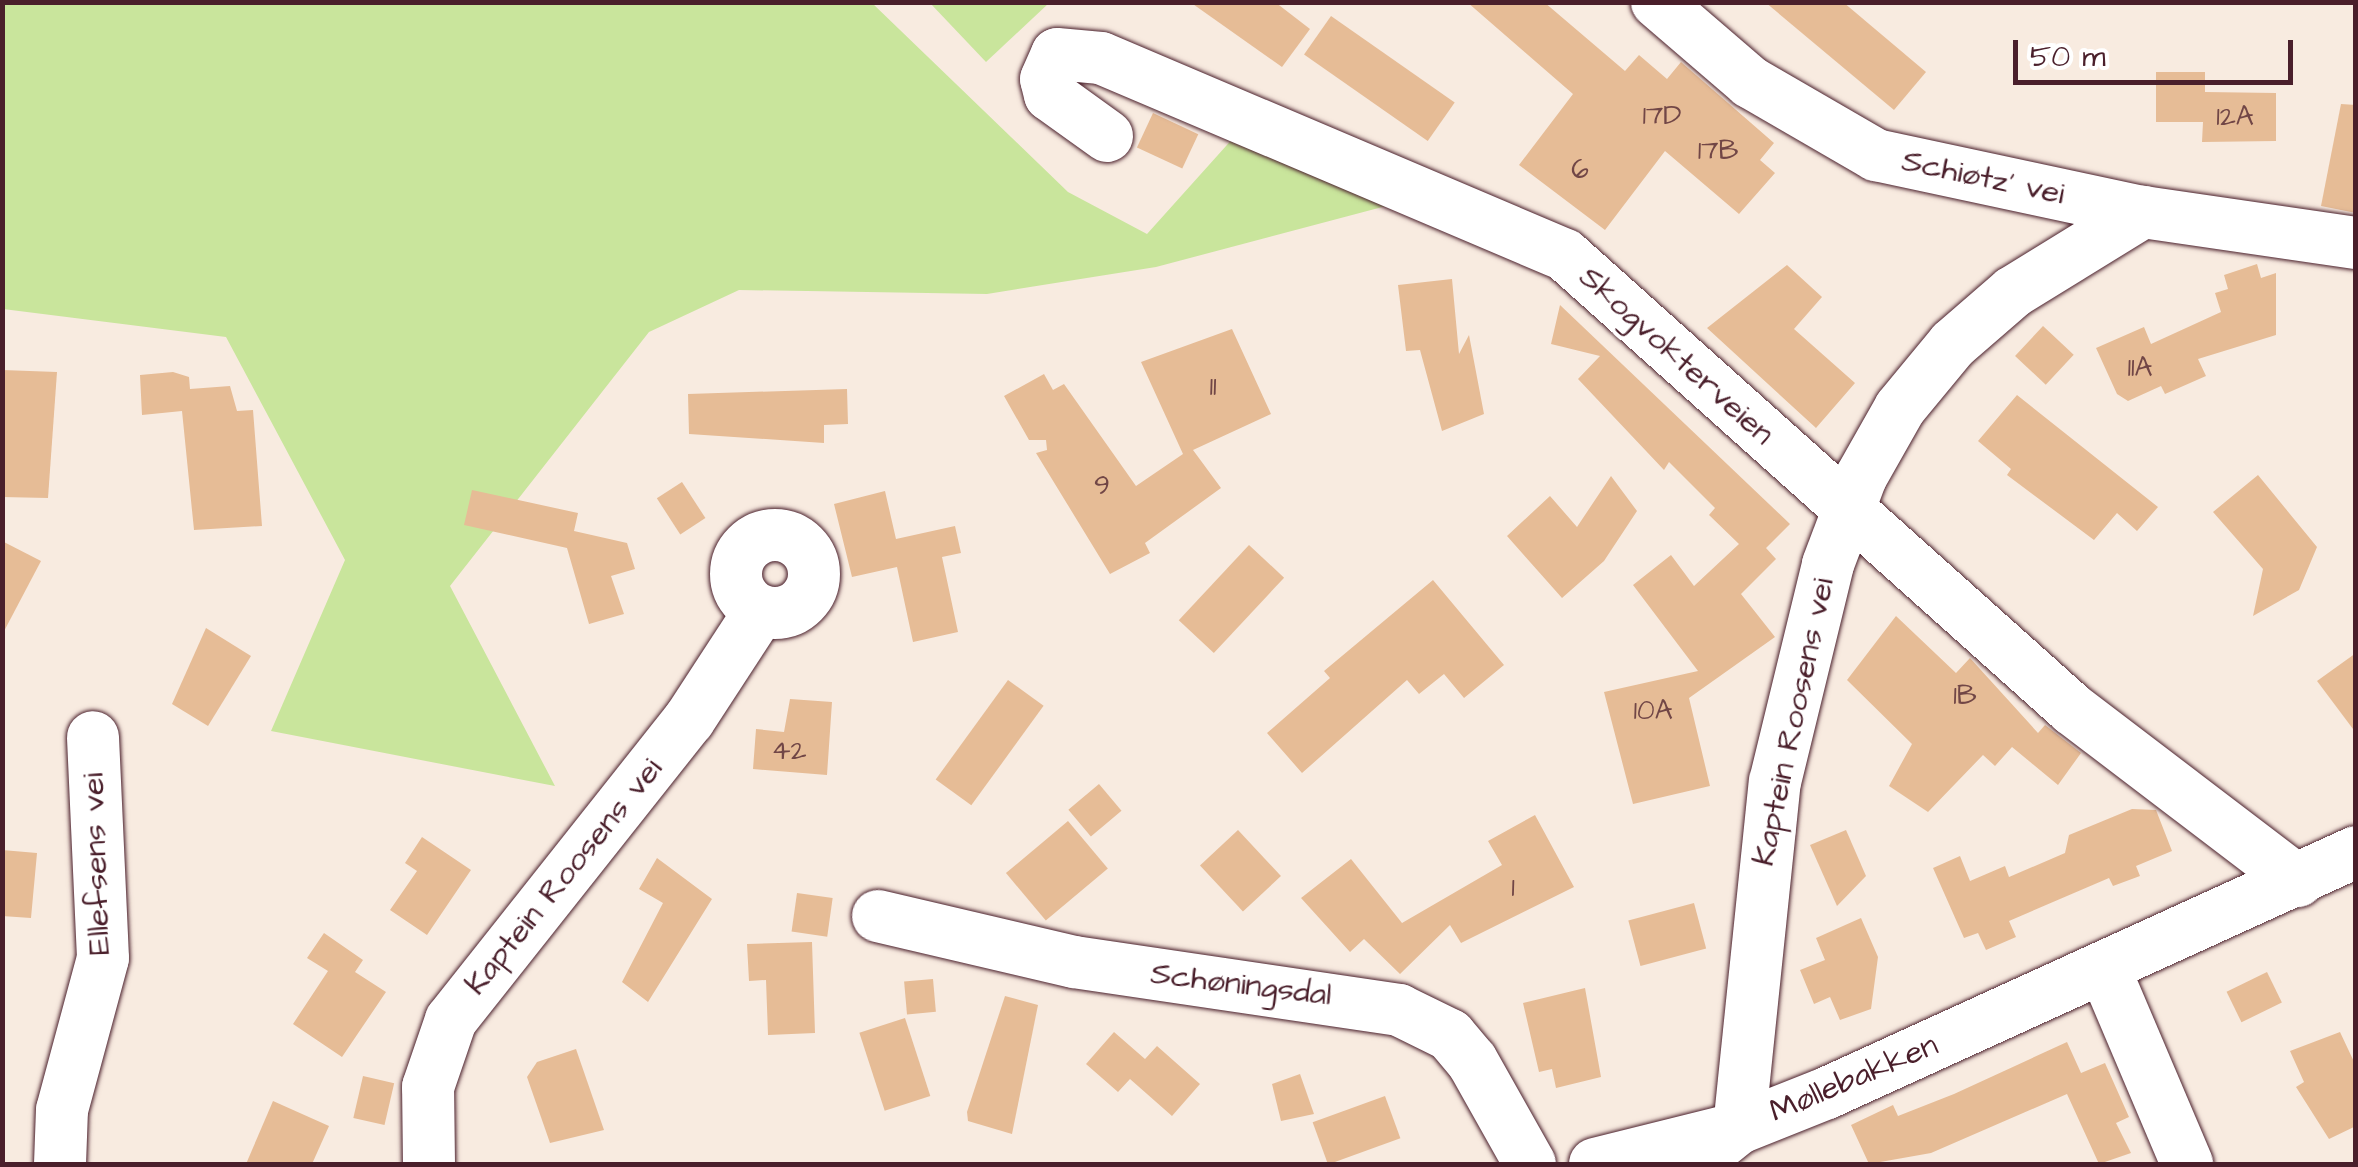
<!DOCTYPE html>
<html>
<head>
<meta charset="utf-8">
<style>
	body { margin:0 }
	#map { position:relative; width:2358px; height:1167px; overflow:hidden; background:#f8ebe0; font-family:"Architects Daughter",sans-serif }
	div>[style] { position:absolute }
	.green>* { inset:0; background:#c9e59c }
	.building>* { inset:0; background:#e6bc96; transform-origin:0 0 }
	.roads { filter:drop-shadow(0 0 2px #4a1f2b) drop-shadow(0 0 2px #4a1f2b) }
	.minor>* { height:52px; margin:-26px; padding:0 26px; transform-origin:26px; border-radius:26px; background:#fff }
	.minor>.ring { margin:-26px; padding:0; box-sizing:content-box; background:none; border:52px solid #fff; border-radius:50% }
	span { translate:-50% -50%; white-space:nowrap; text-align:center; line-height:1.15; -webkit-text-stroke:8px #fff; paint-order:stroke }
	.number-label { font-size:28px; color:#714646 }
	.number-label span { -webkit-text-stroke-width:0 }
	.street-label { font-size:32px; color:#4a1f2b }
	.frame { position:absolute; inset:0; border:5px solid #4a1f2b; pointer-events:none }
	.scale { position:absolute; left:2013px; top:40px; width:280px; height:45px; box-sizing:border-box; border:5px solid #4a1f2b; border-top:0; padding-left:12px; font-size:30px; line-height:35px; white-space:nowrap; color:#4a1f2b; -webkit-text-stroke:8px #fff; paint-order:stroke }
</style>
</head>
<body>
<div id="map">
	<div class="green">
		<i style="clip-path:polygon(3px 3px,872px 3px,1068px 192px,1147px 234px,1235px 136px,1405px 201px,1156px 267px,987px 294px,739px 290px,649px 332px,450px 586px,555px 786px,271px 731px,345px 560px,226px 337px,3px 309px)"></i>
		<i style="clip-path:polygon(930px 3px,1049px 3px,986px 62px)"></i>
	</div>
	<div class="building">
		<i style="clip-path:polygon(1190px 2px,1275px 2px,1310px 29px,1282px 67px)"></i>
		<i style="clip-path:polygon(1467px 2px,1544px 2px,1625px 71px,1639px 55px,1667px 79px,1681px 62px,1774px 143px,1760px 160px,1775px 173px,1739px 214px,1665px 151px,1605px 230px,1519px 165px,1573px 94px)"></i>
		<i style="clip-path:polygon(1765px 2px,1843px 2px,1926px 72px,1894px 110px)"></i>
		<i style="left:1331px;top:16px;width:151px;height:47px;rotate:35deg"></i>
		<i style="clip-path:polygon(2156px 72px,2205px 72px,2205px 92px,2276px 93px,2276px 141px,2202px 142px,2203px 122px,2156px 122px)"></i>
		<i style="clip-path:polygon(2341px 104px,2356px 105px,2356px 213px,2321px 206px)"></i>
		<i style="left:1153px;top:113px;width:50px;height:38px;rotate:25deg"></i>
		<i style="clip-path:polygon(2257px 264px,2261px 278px,2276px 273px,2276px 335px,2198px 359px,2206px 376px,2165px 394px,2161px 386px,2128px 401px,2117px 394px,2096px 348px,2144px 327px,2151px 344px,2221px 312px,2215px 293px,2228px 289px,2224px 275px)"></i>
		<i style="clip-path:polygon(1787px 265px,1822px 297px,1794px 329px,1855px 383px,1816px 428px,1707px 328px)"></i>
		<i style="clip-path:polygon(1452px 279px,1459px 354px,1469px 335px,1484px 414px,1442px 431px,1420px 350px,1406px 351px,1398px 285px)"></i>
		<i style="clip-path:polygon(1560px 305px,1790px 524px,1766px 548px,1776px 559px,1741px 594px,1775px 637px,1689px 698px,1710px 786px,1633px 804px,1604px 692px,1698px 671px,1633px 585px,1671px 555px,1694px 586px,1739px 544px,1709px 515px,1715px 508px,1669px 462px,1664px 470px,1578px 379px,1600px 356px,1551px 344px)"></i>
		<i style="left:2043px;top:326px;width:42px;height:41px;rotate:43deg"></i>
		<i style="clip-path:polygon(1232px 329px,1271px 414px,1193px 450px,1221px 488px,1145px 543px,1150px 553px,1110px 574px,1036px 453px,1047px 450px,1046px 440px,1029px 440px,1004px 396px,1044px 374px,1053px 390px,1064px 384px,1136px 486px,1183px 454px,1141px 362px)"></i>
		<i style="clip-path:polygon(2px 370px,57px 372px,48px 498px,2px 497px)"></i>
		<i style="clip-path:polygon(173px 372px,189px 377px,190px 389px,230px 386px,237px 411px,253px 410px,262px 526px,194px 530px,182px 411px,142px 415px,140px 375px)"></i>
		<i style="clip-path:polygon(847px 389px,848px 424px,824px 425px,824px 443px,689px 434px,688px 394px)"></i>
		<i style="clip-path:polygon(2017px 395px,2158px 507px,2137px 531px,2117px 513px,2094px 540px,2007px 475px,2011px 469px,1978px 441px)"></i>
		<i style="clip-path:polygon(2258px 475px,2317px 547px,2299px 590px,2253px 616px,2263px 569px,2213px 512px)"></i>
		<i style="clip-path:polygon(1611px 476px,1637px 511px,1604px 561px,1562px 598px,1507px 536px,1550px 496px,1577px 527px)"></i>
		<i style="left:682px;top:482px;width:43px;height:30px;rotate:57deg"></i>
		<i style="clip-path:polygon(472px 490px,578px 513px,574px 531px,627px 543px,635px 569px,611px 576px,624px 614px,589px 624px,567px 548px,464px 525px)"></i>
		<i style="clip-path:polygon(885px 491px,896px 539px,955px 526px,961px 553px,942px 557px,958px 632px,913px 642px,897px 567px,852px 577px,834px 504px)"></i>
		<i style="clip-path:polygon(2px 541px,41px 561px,2px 635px)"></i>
		<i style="left:1249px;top:545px;width:48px;height:103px;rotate:43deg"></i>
		<i style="clip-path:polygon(1433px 580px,1504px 665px,1464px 698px,1444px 674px,1419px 694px,1407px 680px,1302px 773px,1267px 733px,1330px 678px,1324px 671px)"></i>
		<i style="clip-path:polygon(1896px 616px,1956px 673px,1970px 658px,2038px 733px,2045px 725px,2081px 753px,2058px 785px,2012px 747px,1995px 766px,1983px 755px,1928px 812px,1889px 786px,1912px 744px,1847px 680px)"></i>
		<i style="clip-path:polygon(206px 628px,251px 656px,208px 726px,172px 704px)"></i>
		<i style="clip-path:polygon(2356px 653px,2356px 733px,2317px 681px)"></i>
		<i style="left:1008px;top:680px;width:44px;height:123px;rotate:36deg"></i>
		<i style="clip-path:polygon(790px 699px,832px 702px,827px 775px,753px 769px,756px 729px,784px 732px)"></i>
		<i style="left:1099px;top:784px;width:35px;height:40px;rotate:50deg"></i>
		<i style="clip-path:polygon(2132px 809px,2156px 810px,2172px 851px,2136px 866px,2140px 876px,2113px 886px,2109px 878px,2009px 921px,2016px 937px,1986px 950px,1978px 933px,1964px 938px,1933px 868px,1960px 856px,1970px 881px,2005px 866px,2009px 877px,2065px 853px,2069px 835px)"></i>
		<i style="clip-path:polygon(1535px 815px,1574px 887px,1461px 943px,1450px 925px,1400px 974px,1364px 939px,1350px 952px,1301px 898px,1351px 859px,1402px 923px,1502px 865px,1488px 841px)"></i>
		<i style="left:1068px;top:821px;width:62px;height:81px;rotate:50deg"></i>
		<i style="left:1238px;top:830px;width:63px;height:52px;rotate:47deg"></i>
		<i style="clip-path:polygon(1846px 830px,1866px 876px,1837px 906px,1810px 845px)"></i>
		<i style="clip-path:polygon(422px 837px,471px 870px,427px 935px,390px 910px,417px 871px,405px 863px)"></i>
		<i style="clip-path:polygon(2px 850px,37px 853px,31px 918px,2px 916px)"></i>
		<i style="clip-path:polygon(657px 858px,712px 899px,648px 1002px,622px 982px,663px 903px,639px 889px)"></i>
		<i style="left:797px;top:893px;width:36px;height:39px;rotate:8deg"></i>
		<i style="left:1694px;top:903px;width:47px;height:68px;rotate:75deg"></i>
		<i style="clip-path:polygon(1861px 918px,1878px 957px,1871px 1009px,1840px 1020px,1830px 997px,1814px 1004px,1800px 970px,1825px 960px,1816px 938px)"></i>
		<i style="clip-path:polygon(324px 933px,363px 960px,355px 972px,386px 992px,342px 1057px,293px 1024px,328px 971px,307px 958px)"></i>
		<i style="clip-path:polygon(812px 942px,815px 1033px,768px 1035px,766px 980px,749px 981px,747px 944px)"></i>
		<i style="left:2267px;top:972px;width:34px;height:45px;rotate:64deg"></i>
		<i style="left:933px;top:979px;width:33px;height:29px;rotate:85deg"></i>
		<i style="clip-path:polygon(1585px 988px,1601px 1077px,1556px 1088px,1552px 1069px,1539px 1072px,1523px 1003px)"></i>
		<i style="clip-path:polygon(1005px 996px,1038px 1005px,1012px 1134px,968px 1121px,967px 1112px)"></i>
		<i style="left:905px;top:1018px;width:82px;height:48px;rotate:72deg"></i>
		<i style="clip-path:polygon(1114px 1032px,1145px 1059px,1157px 1046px,1200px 1084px,1172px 1116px,1130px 1079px,1118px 1092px,1086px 1064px)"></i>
		<i style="clip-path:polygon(2340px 1032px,2356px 1066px,2356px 1126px,2329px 1139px,2296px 1087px,2304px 1082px,2290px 1051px)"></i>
		<i style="clip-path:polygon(2067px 1042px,2081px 1073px,2105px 1063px,2129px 1117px,2116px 1123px,2131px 1153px,2099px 1164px,2067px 1094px,1931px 1153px,1869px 1164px,1851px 1125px,1893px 1105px,1898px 1116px,1954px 1094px)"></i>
		<i style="clip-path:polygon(576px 1049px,604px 1130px,550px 1143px,527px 1077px,537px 1062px)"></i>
		<i style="clip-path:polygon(1300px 1074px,1314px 1114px,1281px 1121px,1272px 1084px)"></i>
		<i style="left:363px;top:1076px;width:32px;height:43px;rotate:13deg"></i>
		<i style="left:1385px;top:1096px;width:45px;height:77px;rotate:70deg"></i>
		<i style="clip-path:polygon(273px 1101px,329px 1126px,312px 1164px,246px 1164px)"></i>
	</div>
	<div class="roads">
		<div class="minor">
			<i style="left:1657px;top:2px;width:123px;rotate:40.7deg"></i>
			<i style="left:1750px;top:82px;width:146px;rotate:30.1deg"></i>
			<i style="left:1876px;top:155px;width:273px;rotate:12.1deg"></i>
			<i style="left:2143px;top:212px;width:215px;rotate:8.3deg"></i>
			<i style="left:1107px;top:136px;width:70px;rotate:-144.3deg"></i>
			<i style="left:1050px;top:95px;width:16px;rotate:-104deg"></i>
			<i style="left:1046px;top:79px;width:27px;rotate:-66deg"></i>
			<i style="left:1057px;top:54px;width:44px;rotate:5.2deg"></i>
			<i style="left:1101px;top:58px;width:504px;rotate:23deg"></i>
			<i style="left:1565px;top:255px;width:681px;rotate:41.84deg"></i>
			<i style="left:2072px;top:709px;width:284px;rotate:37.3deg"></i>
			<i class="ring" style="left:736px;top:535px;width:26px;height:26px"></i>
			<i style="left:878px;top:916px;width:201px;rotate:13.2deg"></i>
			<i style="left:1074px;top:962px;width:329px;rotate:8.4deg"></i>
			<i style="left:1399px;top:1010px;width:57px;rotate:26.1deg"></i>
			<i style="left:1450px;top:1035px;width:34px;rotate:50deg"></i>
			<i style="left:1472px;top:1061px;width:118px;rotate:60.6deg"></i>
			<i style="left:2104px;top:968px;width:213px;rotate:67deg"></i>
			<i style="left:60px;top:1164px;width:54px;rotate:-87.9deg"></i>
			<i style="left:62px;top:1110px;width:157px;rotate:-74.9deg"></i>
			<i style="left:103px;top:958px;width:221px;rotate:-92.6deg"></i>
			<i style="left:429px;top:1164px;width:77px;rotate:-90.7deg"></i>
			<i style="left:428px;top:1087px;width:71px;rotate:-71.1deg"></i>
			<i style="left:451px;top:1020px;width:383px;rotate:-51.6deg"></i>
			<i style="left:689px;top:720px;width:130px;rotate:-56.9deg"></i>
			<i style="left:1595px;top:1164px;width:148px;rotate:-14deg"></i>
			<i style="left:1739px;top:1128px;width:95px;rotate:-21.7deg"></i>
			<i style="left:1827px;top:1093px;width:581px;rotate:-24.49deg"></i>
			<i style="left:1694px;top:1164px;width:58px;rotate:-38.7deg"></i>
			<i style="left:1739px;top:1128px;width:348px;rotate:-84.1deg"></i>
			<i style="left:1775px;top:782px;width:224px;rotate:-76.3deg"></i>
			<i style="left:1828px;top:564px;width:93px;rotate:-69.2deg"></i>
			<i style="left:1861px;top:477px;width:79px;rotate:-60.5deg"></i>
			<i style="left:1900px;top:408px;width:83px;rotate:-50.4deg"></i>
			<i style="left:1953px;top:344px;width:79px;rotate:-40.9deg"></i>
			<i style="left:2013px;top:292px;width:153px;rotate:-31.6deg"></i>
		</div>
	</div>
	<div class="number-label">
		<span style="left:1662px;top:116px">17D</span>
		<span style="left:2235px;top:117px">12A</span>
		<span style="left:1718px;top:151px">17B</span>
		<span style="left:1580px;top:170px">6</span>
		<span style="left:2140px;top:368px">11A</span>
		<span style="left:1213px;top:387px">11</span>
		<span style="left:1102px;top:486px">9</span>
		<span style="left:1965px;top:696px">1B</span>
		<span style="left:1653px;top:711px">10A</span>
		<span style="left:789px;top:751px">42</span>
		<span style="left:1513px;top:888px">1</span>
	</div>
	<div class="street-label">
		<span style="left:1983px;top:178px;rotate:12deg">Schiøtz' vei</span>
		<span style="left:1676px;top:356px;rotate:42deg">Skogvokterveien</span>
		<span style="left:1794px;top:722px;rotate:-78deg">Kaptein Roosens vei</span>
		<span style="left:97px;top:864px;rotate:-92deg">Ellefsens vei</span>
		<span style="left:564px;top:877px;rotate:-51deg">Kaptein Roosens vei</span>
		<span style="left:1241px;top:985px;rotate:7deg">Schøningsdal</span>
		<span style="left:1854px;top:1079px;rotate:-23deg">Møllebakken</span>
	</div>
	<div class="frame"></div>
	<div class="scale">50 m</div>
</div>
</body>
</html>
